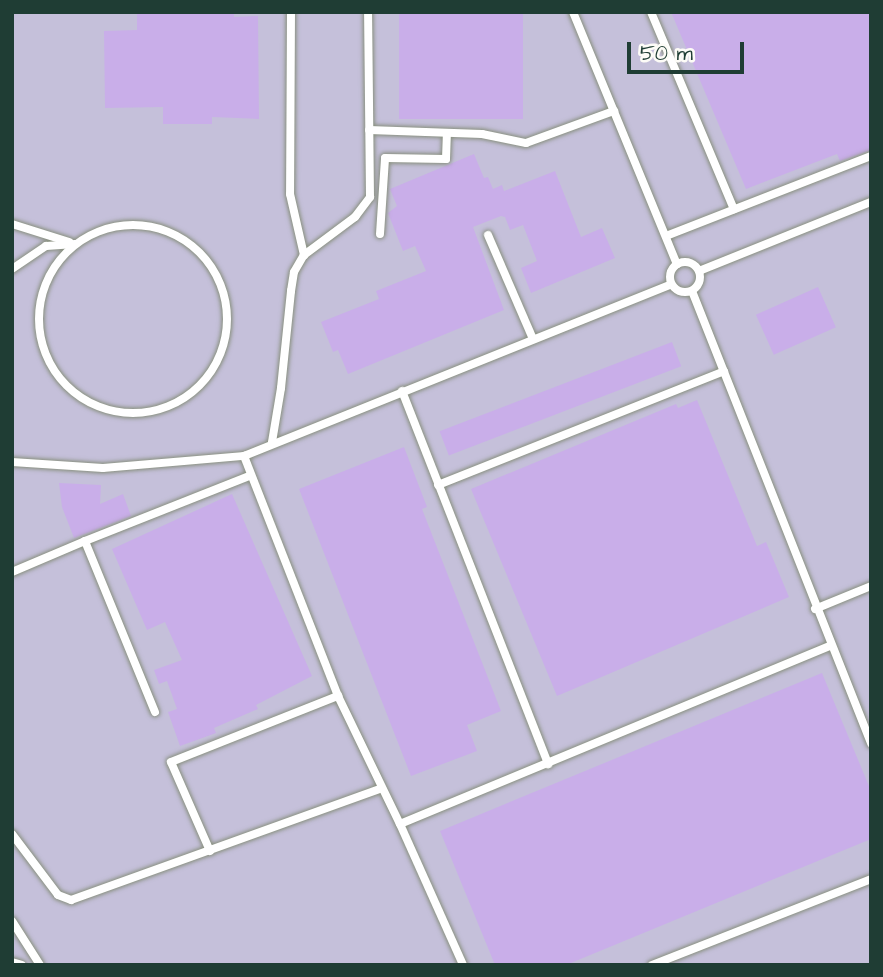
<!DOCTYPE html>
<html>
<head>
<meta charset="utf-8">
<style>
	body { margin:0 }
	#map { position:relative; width:883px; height:977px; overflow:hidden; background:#f3e4cb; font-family:"Architects Daughter",sans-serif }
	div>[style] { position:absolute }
	.industrial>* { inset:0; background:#c5c0da; transform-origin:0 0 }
	.building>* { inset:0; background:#c9aee9; transform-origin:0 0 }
	.roads { filter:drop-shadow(0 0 2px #899080) drop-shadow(0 0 2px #899080) }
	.lane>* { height:8px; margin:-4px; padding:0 4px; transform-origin:4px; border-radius:4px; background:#fff }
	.lane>.ring { margin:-4px; padding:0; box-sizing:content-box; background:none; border:8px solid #fff; border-radius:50% }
	span { translate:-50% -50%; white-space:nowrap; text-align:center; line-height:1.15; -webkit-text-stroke:7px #fdfcf7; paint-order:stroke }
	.frame { position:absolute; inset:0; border:14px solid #1f3d34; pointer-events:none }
	.scale { position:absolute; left:627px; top:42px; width:117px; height:32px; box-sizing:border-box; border:4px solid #1f3d34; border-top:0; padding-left:9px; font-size:21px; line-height:24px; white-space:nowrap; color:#1f3d34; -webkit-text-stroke:5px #fdfcf7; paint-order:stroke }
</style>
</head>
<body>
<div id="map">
	<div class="industrial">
		<i style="left:12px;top:12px;width:859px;height:953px"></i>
	</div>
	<div class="building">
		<i style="clip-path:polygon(137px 12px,234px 12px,234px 17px,258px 16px,259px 119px,212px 117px,212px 124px,163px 124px,163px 107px,105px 108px,104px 31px,137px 30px)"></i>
		<i style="left:399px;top:12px;width:124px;height:107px"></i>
		<i style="clip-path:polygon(671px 12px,871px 12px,871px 150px,840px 161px,837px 154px,746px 189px)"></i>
		<i style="clip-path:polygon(474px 154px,484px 178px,488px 177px,493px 189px,502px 185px,504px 191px,555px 171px,581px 237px,602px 228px,615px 258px,531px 293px,521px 268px,537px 261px,523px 225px,510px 230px,505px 217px,501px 216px,473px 227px,504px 310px,348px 374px,338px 350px,333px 352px,321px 322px,379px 299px,376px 291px,426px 271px,415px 246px,403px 251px,388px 213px,397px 206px,390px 189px)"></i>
		<i style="left:818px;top:287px;width:44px;height:68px;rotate:66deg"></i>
		<i style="left:672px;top:342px;width:26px;height:249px;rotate:69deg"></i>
		<i style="clip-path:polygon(697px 400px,757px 546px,766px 542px,789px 597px,557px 696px,471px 489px,676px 404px,678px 408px)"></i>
		<i style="clip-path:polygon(404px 447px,427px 507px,422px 509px,501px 711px,467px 725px,477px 751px,411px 776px,299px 489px)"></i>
		<i style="clip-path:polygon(59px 483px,101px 485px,100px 504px,123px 494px,131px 516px,74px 538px,62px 507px)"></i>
		<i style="clip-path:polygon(232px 494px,312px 676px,256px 705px,258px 709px,214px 728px,216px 733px,180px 746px,168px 712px,177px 709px,167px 681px,159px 684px,154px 670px,182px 660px,165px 622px,147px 630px,112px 549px)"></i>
		<i style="clip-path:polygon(822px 673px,871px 791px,871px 839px,566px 965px,495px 965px,440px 831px)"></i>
	</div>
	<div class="roads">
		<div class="lane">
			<i style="left:291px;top:12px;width:182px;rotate:90.3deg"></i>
			<i style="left:290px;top:194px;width:63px;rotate:77.1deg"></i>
			<i style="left:304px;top:255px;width:64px;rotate:-36.7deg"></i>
			<i style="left:355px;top:217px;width:25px;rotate:-53deg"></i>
			<i style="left:370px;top:197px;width:185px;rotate:-90.6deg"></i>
			<i style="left:573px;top:12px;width:273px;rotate:67.6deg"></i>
			<i style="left:651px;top:12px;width:214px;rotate:67.2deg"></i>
			<i style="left:369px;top:130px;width:113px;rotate:2deg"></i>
			<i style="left:482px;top:134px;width:45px;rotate:11.6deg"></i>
			<i style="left:526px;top:143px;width:94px;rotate:-20deg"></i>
			<i style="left:12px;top:224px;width:60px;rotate:17.5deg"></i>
			<i class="ring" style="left:39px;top:225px;width:180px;height:180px"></i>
			<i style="left:380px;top:234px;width:76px;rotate:-86.2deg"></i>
			<i style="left:385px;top:158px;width:61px;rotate:0.9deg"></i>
			<i style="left:446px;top:159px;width:26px;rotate:-88deg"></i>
			<i style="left:488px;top:235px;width:113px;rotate:66.6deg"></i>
			<i style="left:666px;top:236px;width:220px;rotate:-21.3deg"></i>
			<i class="ring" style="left:670px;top:262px;width:22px;height:22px"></i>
			<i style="left:12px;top:269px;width:41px;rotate:-34.1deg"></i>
			<i style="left:46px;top:246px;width:29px;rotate:-4deg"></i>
			<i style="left:699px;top:271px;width:185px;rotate:-21.9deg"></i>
			<i style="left:692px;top:291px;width:487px;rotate:68.4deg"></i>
			<i style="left:402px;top:391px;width:401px;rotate:68.6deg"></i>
			<i style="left:272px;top:442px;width:55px;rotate:-80.5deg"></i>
			<i style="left:281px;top:388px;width:98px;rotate:-84.1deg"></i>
			<i style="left:291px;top:291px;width:19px;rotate:-81deg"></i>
			<i style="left:294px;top:272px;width:20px;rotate:-60deg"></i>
			<i style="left:244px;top:456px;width:258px;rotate:68.6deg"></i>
			<i style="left:338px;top:696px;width:142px;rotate:64.2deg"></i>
			<i style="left:400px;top:824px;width:465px;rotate:-22.5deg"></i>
			<i style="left:12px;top:462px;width:91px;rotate:3.8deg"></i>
			<i style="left:103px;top:468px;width:142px;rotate:-4.9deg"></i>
			<i style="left:244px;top:456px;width:460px;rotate:-21.9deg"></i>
			<i style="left:438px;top:485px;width:308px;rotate:-21.7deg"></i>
			<i style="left:12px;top:572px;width:79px;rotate:-23deg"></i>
			<i style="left:815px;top:609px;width:61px;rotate:-22.3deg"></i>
			<i style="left:155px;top:712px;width:185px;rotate:-112.3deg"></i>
			<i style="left:85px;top:541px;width:176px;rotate:-21.6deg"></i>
			<i style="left:400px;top:824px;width:154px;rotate:65.9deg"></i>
			<i style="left:12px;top:834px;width:76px;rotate:53deg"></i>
			<i style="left:58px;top:895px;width:14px;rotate:21deg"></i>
			<i style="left:71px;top:900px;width:328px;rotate:-19.8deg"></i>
			<i style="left:210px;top:851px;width:97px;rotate:-113.7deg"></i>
			<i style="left:171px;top:762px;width:180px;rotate:-21.6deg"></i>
			<i style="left:12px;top:921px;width:52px;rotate:57.5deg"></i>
			<i style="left:12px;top:962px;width:10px;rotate:17deg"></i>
			<i style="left:652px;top:965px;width:235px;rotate:-21.4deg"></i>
		</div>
	</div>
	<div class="frame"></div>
	<div class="scale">50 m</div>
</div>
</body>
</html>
